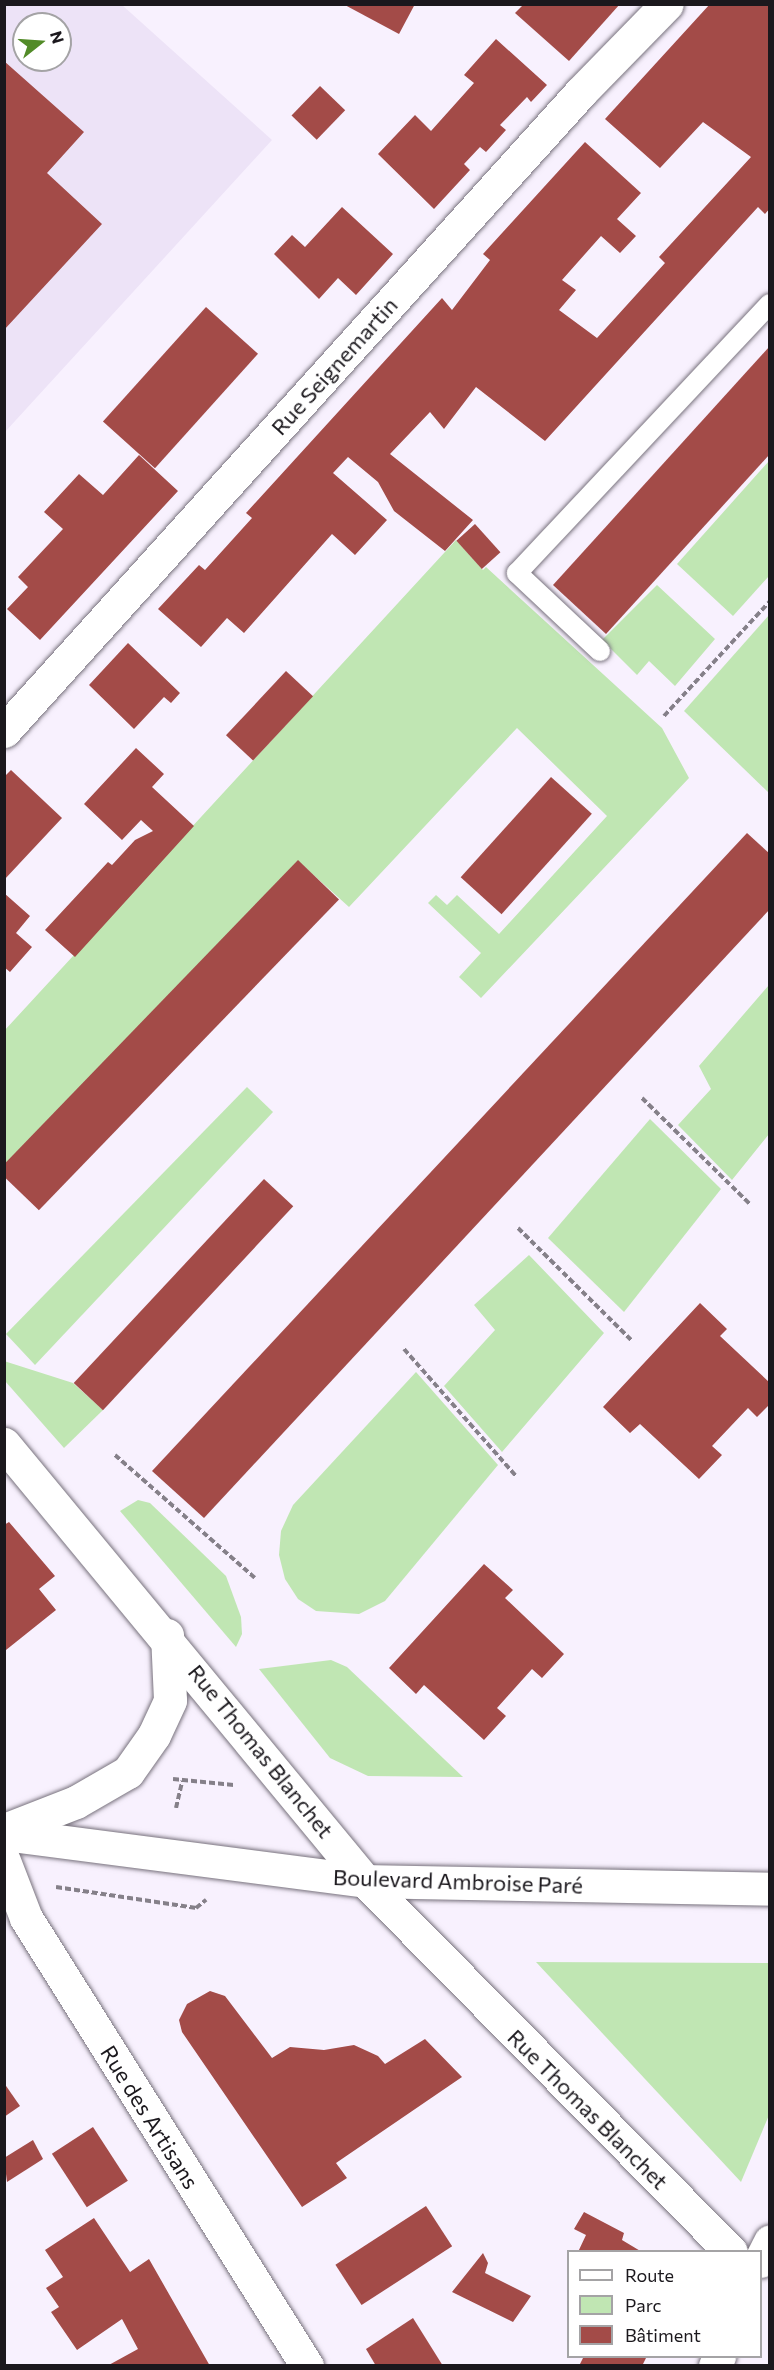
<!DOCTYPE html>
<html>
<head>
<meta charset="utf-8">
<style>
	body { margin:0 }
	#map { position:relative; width:774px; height:2370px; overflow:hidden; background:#f8f1fe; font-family:Commissioner,sans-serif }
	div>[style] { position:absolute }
	.built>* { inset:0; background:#ede3f7 }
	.green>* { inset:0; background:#c0e6b3 }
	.building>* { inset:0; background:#a34b48; transform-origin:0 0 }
	.path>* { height:4px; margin-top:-2px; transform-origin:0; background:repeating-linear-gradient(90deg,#858089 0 6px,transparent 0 9px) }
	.roads { filter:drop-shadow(0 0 2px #78727d) drop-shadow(0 0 2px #78727d) }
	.lane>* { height:20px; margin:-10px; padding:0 10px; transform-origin:10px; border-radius:10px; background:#fff }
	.street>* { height:33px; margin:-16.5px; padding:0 16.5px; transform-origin:16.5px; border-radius:16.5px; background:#fff }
	.secondary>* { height:33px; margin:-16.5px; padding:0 16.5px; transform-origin:16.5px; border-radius:16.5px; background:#fff }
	span { translate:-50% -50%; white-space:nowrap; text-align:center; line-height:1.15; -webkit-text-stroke:4.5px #fff; paint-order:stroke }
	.street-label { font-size:22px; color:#1b181d }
	.frame { position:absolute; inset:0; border:6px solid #1b181d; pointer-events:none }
	.legend { position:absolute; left:567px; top:2250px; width:195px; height:108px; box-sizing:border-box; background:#fff; border:2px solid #a4a3a5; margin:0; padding:8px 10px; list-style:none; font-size:18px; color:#1b181d }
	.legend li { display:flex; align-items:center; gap:12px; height:30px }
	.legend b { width:30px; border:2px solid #a4a3a5 }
	.north { position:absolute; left:12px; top:12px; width:60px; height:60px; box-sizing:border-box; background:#fff; border:2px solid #a4a3a5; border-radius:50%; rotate:73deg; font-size:16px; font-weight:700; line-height:24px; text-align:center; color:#1b181d }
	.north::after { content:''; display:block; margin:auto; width:21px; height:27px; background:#528b28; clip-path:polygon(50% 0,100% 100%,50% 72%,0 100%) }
</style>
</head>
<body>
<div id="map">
	<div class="built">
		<i style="clip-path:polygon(evenodd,5px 5px,122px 5px,272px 140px,5px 432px,5px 5px,24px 24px,60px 24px,60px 60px,24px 60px,24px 24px)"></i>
	</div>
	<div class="green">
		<i style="clip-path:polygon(769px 461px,769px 576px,733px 616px,677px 564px)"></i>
		<i style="clip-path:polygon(456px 540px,483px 570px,486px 567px,662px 728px,689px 778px,481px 998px,459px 977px,481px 953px,428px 903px,436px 895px,447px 905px,457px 895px,499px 934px,607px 816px,517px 728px,349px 907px,298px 861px,5px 1176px,4px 1031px)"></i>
		<i style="clip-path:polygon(657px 585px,715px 639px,675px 686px,649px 661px,637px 675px,602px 640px)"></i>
		<i style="clip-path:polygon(769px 615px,769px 793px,684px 711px)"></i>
		<i style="clip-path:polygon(769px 985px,769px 1134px,732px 1180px,678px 1125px,711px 1089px,699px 1066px)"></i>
		<i style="clip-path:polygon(247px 1087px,273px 1112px,35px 1365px,6px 1334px)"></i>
		<i style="clip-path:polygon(650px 1119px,721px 1189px,624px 1312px,548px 1238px)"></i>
		<i style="clip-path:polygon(529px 1255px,604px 1333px,502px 1452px,444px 1386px,495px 1330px,474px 1305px)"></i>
		<i style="clip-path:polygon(4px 1361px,73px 1383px,103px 1410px,64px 1448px,5px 1381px)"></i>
		<i style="clip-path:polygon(416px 1372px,498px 1465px,385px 1601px,359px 1614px,316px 1611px,298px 1599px,285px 1579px,279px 1555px,281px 1531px,293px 1505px)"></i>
		<i style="clip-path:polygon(138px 1500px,150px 1503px,226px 1576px,241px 1617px,242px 1634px,236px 1647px,120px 1511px)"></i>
		<i style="clip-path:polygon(331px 1660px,347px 1667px,463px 1777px,368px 1776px,330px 1758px,259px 1669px)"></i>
		<i style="clip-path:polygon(536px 1962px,769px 1963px,769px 2115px,741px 2182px)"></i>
	</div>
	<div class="building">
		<i style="clip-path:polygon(343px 4px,415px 4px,399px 34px)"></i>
		<i style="clip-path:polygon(524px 4px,620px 4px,569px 61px,515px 13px)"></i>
		<i style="clip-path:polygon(710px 4px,770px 4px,770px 208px,765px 214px,758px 207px,545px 441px,476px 387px,444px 429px,430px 412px,390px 454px,473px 520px,445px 551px,394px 511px,378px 482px,348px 457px,333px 473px,387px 520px,355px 555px,332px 534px,244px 633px,227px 618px,201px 647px,158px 609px,199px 565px,205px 570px,252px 518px,246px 513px,442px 298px,452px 310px,490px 260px,483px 254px,585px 142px,641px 193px,617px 219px,636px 236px,620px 253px,601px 236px,562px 280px,576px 290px,559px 310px,597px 338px,665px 263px,659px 257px,751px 157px,703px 122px,660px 168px,605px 119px)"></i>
		<i style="clip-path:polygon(496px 39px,547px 85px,531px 102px,527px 97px,500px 125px,506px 130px,486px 152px,480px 147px,464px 164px,470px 170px,434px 209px,378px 154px,415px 115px,431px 131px,474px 83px,464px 75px)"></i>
		<i style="clip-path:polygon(4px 61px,84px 132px,47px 173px,102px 224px,4px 330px)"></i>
		<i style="left:320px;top:86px;width:35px;height:41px;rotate:44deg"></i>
		<i style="clip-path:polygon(342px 207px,393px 254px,356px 295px,338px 278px,319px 299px,274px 254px,292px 235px,305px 247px)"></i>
		<i style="left:206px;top:307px;width:70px;height:154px;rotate:42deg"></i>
		<i style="clip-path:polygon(770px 346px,770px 454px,606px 634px,553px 585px)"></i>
		<i style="clip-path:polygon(139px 455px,178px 491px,40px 640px,7px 609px,28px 587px,18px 577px,63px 529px,44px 512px,79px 474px,103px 495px)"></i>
		<i style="left:475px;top:524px;width:38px;height:25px;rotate:48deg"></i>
		<i style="clip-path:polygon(128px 643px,180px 693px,171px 703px,164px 697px,134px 729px,89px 685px)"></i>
		<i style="left:286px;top:671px;width:37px;height:88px;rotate:43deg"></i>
		<i style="clip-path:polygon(136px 748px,164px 774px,152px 787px,194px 826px,75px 957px,45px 930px,108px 862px,112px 865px,135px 840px,153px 831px,141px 820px,122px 840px,84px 804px)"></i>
		<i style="clip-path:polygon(11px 770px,62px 818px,4px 880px,4px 777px)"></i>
		<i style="left:551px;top:777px;width:55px;height:135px;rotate:42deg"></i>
		<i style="clip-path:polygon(747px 833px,770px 854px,770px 909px,204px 1518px,152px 1471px)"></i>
		<i style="left:298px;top:860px;width:57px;height:432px;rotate:44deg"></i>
		<i style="clip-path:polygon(4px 893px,30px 916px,16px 933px,32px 947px,10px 972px,4px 967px)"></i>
		<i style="left:264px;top:1179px;width:40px;height:279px;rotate:43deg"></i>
		<i style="clip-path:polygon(700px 1303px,727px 1329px,720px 1336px,770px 1383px,770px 1404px,757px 1417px,748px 1408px,712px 1446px,722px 1455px,699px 1479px,640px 1424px,630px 1433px,603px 1407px)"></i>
		<i style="clip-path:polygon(9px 1522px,55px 1576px,39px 1589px,56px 1610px,6px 1650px,4px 1525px)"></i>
		<i style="clip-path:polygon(484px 1564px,513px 1590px,505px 1598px,564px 1654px,542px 1678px,532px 1669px,497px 1708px,506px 1716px,484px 1740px,424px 1685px,416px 1694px,389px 1668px)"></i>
		<i style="clip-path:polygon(210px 1991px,225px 1996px,272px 2058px,290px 2047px,324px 2050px,354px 2045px,378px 2056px,385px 2064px,425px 2039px,462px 2077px,336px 2163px,347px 2178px,302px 2207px,182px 2032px,179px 2020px,187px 2004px)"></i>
		<i style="clip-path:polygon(4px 2083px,20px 2106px,4px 2117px)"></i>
		<i style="left:93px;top:2127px;width:64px;height:49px;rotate:57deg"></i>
		<i style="clip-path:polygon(33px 2140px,43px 2159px,7px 2182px,4px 2158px)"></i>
		<i style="left:426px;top:2206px;width:48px;height:108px;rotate:57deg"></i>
		<i style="clip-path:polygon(584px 2212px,624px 2233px,622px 2240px,642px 2252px,578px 2252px,586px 2235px,574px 2229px)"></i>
		<i style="clip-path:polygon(94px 2218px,130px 2272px,149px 2259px,210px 2366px,107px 2366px,138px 2349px,122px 2319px,77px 2350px,51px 2312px,59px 2307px,46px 2288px,63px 2277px,45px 2250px)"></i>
		<i style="clip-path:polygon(483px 2253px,488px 2263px,485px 2273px,531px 2296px,513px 2322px,452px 2292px)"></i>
		<i style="clip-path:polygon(413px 2318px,443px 2366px,376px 2366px,366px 2349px)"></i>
		<i style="clip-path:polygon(584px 2356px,647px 2356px,642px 2366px,579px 2366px)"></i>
	</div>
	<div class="path">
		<i style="left:664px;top:716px;width:156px;rotate:-47.3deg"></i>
		<i style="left:642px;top:1098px;width:151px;rotate:44.5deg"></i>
		<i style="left:518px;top:1228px;width:161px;rotate:44.7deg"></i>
		<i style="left:404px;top:1349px;width:169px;rotate:48.6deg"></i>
		<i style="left:115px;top:1455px;width:186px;rotate:41.3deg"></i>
		<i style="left:173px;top:1779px;width:61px;rotate:5.6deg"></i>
		<i style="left:176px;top:1808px;width:28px;rotate:-77deg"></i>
		<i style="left:56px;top:1887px;width:142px;rotate:8.5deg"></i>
		<i style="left:196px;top:1908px;width:13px;rotate:-39deg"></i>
	</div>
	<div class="roads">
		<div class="lane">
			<i style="left:600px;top:651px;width:114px;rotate:-136.8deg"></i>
			<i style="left:517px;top:573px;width:369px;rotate:-46.8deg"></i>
		</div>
		<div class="street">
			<i style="left:4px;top:731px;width:860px;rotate:-47.92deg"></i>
			<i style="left:580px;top:93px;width:124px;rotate:-45.7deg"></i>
			<i style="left:4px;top:1444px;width:567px;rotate:50.44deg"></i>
			<i style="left:365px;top:1881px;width:521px;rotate:45.39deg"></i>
			<i style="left:4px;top:1830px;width:77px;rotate:-21.3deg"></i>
			<i style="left:76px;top:1802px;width:60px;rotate:-30deg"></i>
			<i style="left:128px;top:1772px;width:45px;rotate:-54.9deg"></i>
			<i style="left:154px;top:1735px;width:38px;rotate:-65deg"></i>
			<i style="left:170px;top:1700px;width:65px;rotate:-92.6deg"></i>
			<i style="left:4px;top:1861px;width:61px;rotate:68.9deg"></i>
			<i style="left:26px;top:1918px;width:529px;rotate:57.9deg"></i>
			<i style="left:760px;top:2261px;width:22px;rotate:-63deg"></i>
			<i style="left:715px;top:2366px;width:11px;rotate:-68deg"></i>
		</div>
		<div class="secondary">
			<i style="left:4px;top:1834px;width:364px;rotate:7.4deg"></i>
			<i style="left:365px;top:1881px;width:405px;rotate:1.1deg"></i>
		</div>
	</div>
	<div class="street-label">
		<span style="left:334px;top:366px;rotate:-48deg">Rue Seignemartin</span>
		<span style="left:261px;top:1751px;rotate:51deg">Rue Thomas Blanchet</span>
		<span style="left:458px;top:1881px;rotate:2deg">Boulevard Ambroise Paré</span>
		<span style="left:588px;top:2109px;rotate:45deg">Rue Thomas Blanchet</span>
		<span style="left:150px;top:2117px;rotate:58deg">Rue des Artisans</span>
	</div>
	<div class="frame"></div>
	<ul class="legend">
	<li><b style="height:8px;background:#fff"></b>Route</li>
	<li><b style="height:16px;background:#c0e6b3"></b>Parc</li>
	<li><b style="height:16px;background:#a34b48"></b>Bâtiment</li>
	</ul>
	<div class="north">N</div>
</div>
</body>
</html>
